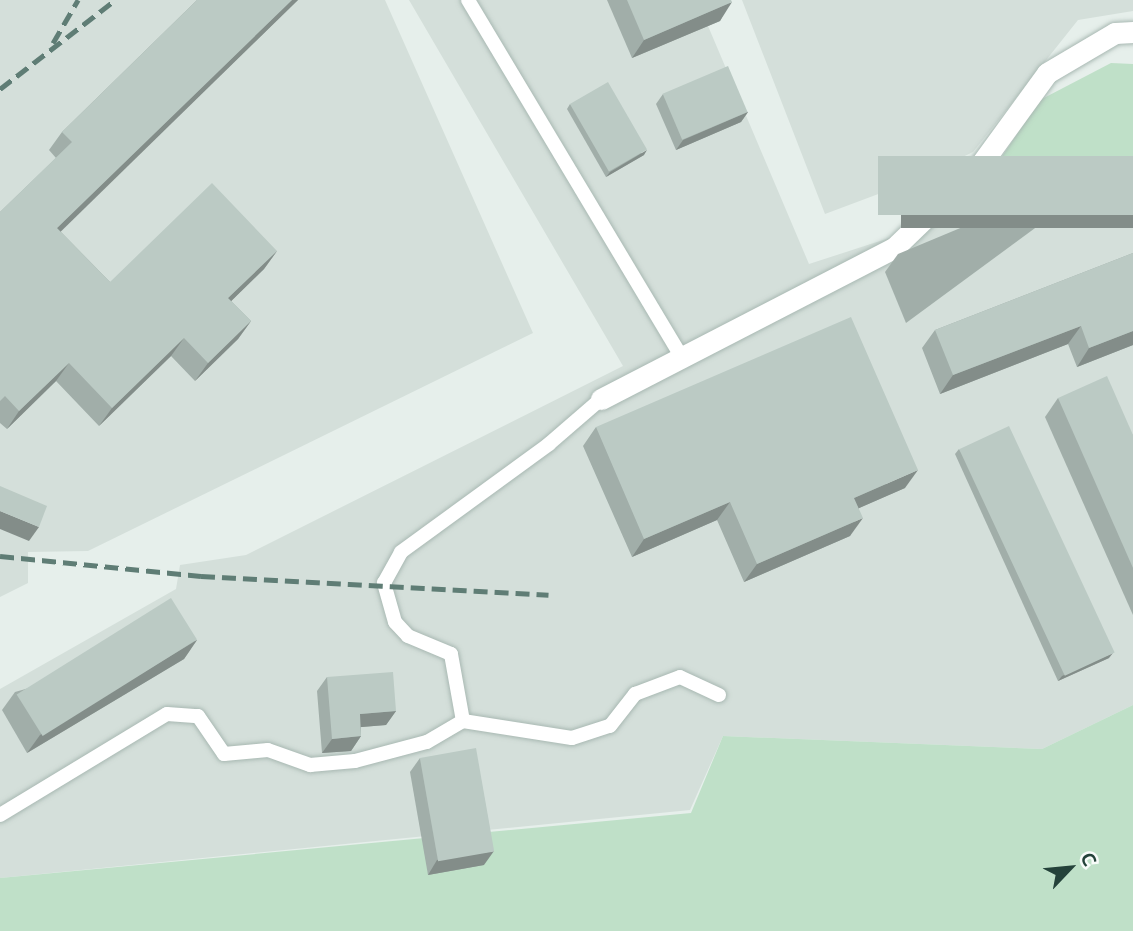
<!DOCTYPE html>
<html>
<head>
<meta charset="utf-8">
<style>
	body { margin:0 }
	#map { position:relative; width:1133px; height:931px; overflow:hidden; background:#e6efeb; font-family:Ubuntu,sans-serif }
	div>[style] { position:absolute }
	.built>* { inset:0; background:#d4dfda }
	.green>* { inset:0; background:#bfe0c8 }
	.roads { filter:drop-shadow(0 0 2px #a8b8b2) drop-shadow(0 0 2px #a8b8b2) }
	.lane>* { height:14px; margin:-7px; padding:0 7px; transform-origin:7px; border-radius:7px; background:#fff }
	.street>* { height:21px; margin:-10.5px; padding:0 10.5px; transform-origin:10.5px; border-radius:10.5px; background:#fff }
	.rail>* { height:5px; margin-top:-2.5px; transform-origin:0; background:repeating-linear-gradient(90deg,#5f7d75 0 14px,transparent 0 21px) }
	.wall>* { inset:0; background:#a1aea9 }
	.shaded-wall>* { inset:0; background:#838d89; transform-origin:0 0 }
	.building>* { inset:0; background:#bbcac4; transform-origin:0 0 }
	span { translate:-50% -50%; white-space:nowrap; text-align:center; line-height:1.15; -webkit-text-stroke:5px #f7fbf9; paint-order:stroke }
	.north { position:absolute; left:1035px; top:833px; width:70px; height:70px; -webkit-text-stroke:5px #f7fbf9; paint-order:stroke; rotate:64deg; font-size:19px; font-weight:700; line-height:28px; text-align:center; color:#24423a }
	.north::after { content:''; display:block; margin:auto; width:24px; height:32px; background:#24423a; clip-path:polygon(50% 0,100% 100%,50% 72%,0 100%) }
</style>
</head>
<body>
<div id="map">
	<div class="built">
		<i style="clip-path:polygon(0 0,385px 0,533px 333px,88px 551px,28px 552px,28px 583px,0 597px)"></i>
		<i style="clip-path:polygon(409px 0,697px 0,809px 264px,1133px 159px,1133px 705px,1042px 749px,723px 736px,690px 810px,0 878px,0 689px,176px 589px,180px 565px,246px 555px,623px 366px)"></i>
		<i style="clip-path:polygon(742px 0,1133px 0,1133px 11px,1078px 20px,973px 152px,913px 181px,825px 214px)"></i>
	</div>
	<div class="green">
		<i style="clip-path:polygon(1111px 63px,1133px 64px,1133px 156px,980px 189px,1040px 100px)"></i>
		<i style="clip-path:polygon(1133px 705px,1133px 931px,0 931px,0 878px,691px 813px,723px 736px,1042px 749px)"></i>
	</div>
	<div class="roads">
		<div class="lane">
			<i style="left:468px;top:0;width:417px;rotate:59.1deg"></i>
			<i style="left:463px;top:721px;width:110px;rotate:8.9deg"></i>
			<i style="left:572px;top:738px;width:40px;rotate:-18deg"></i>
			<i style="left:610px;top:726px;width:41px;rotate:-52deg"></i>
			<i style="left:635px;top:694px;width:48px;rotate:-20.7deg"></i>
			<i style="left:680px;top:677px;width:43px;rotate:24.8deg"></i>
			<i style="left:0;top:815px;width:195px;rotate:-31.2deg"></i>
			<i style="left:167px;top:714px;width:31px;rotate:4deg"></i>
			<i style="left:198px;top:716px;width:46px;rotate:55.6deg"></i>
			<i style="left:224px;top:754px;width:44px;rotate:-5.2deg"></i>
			<i style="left:268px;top:750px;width:45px;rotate:19.7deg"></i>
			<i style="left:310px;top:765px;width:45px;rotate:-5.1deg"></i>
			<i style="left:355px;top:761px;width:74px;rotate:-14.8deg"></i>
			<i style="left:427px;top:742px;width:42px;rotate:-30.3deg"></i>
			<i style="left:463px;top:721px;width:68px;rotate:-100.2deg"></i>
			<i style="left:451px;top:654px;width:47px;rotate:-157.3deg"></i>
			<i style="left:408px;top:636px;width:19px;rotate:-133deg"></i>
			<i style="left:395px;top:622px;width:41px;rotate:-105.8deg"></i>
			<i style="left:384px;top:583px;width:35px;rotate:-61deg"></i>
			<i style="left:401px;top:552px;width:183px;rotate:-36.1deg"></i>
			<i style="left:549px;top:444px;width:69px;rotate:-40.9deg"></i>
		</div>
		<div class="street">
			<i style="left:601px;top:399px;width:330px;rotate:-27.3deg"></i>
			<i style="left:894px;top:248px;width:121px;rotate:-44deg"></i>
			<i style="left:981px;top:164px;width:112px;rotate:-54deg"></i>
			<i style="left:1047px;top:73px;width:79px;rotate:-30.5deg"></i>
			<i style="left:1115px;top:33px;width:18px;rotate:-3deg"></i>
		</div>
	</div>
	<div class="rail">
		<i style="left:53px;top:43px;width:50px;rotate:-59.8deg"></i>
		<i style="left:0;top:89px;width:145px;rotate:-37.7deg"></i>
		<i style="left:0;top:556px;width:202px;rotate:5.7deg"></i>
		<i style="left:201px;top:576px;width:348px;rotate:3.1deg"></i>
	</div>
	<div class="wall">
		<i style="clip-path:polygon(197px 0,298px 0,60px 231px,110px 282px,277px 251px,264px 269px,231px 301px,251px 321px,238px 339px,195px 381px,171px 356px,99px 426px,56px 381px,7px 429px,0 423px,0 212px,56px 158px,49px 150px,62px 132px)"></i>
		<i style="clip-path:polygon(607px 0,731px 0,720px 21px,632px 58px)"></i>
		<i style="clip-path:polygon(663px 94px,748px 112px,741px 122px,676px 150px,656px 104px)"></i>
		<i style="clip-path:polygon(570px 104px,644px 155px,606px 177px,567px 109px)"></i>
		<i style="clip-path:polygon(1133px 156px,906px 323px,885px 272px,898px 254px)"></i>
		<i style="clip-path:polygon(1133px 253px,1133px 345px,1077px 367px,1068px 344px,940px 394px,922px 348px,935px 330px)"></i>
		<i style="clip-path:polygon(1058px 398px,1133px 435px,1133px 615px,1045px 417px)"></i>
		<i style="clip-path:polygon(596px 427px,905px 488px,859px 508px,850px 536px,744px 582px,717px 520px,632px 557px,583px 446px)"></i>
		<i style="clip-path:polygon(959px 449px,1109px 658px,1058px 681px,955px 454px)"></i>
		<i style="clip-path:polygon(197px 640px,184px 659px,27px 753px,2px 710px,15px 692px)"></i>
		<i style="clip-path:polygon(327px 677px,396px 711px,386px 725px,361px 727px,361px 736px,351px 751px,322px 753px,317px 691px)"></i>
		<i style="clip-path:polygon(420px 758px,484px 865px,428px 875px,410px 772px)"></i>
	</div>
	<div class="shaded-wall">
		<i style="clip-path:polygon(292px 0,298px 0,45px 247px,57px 228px)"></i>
		<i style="clip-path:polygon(732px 2px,720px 21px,632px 58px,644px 40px)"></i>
		<i style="clip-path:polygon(748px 112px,741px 122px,676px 150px,683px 140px)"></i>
		<i style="clip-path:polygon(647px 150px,644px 155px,606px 177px,610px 172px)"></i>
		<i style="left:1133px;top:215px;width:13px;height:232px;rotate:90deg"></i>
		<i style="clip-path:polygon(277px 251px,264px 269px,216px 316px,228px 298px)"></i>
		<i style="clip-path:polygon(251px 321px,238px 339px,195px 381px,208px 363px)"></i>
		<i style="clip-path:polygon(1081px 326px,1068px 344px,940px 394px,953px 375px)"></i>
		<i style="clip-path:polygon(1133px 331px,1133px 345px,1077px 367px,1089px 348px)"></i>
		<i style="clip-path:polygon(184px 338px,171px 356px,99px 426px,112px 408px)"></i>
		<i style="clip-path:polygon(69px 363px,56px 381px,7px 429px,19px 411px)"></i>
		<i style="clip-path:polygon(918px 470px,905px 488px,841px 516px,854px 498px)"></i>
		<i style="clip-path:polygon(730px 502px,717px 520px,632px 557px,644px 539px)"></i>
		<i style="clip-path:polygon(0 511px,39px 527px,29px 541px,0 529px)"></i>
		<i style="clip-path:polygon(863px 518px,850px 536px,744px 582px,757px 564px)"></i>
		<i style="clip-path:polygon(197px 640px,184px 659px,27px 753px,40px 735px)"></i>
		<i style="clip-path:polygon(1113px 653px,1109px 658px,1058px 681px,1062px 676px)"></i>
		<i style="clip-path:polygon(396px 711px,386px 725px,350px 728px,360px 714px)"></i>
		<i style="clip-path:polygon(361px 736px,351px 751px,322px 753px,332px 739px)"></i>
		<i style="clip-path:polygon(494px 851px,484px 865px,428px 875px,437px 860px)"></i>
	</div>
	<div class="building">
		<i style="clip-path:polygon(197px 0,292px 0,57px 228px,110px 282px,212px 183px,277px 251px,228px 298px,251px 321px,208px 363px,184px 338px,112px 408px,69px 363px,19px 411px,5px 396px,0 401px,0 212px,72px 142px,62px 132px)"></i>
		<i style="clip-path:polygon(627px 0,731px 0,732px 2px,644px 40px)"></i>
		<i style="left:728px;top:66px;width:50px;height:71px;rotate:67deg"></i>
		<i style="left:608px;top:82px;width:78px;height:44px;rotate:60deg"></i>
		<i style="left:1133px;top:156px;width:59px;height:255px;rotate:90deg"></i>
		<i style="clip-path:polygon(1133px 253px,1133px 331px,1089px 348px,1081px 326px,953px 375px,935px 330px)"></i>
		<i style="clip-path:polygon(851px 317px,918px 470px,854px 498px,863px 518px,757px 564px,730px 502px,644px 539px,596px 427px)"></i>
		<i style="clip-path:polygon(1107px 376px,1133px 435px,1133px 568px,1058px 398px)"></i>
		<i style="left:1009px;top:426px;width:250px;height:55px;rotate:65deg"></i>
		<i style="clip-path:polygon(0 486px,47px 506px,39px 527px,0 511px)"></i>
		<i style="left:171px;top:598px;width:49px;height:182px;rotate:58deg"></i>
		<i style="clip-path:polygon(393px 672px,396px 711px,360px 714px,361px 736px,332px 739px,327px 677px)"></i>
		<i style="left:476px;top:748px;width:105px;height:57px;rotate:80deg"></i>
	</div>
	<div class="north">С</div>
</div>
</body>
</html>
